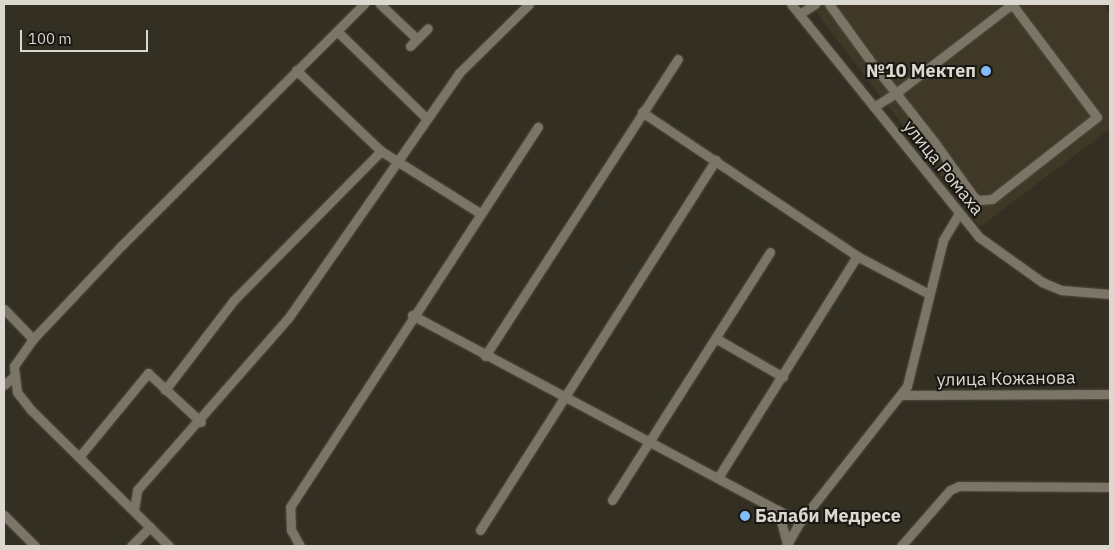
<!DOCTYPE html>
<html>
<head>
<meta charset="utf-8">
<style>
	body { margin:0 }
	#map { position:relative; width:1114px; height:550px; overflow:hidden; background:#332f22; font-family:"IBM Plex Sans",sans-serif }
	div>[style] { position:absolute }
	.built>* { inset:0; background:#3f3826 }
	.roads { filter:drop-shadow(0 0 1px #514d42) drop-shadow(0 0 1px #514d42) }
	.minor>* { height:9px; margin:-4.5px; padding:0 4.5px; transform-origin:4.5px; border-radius:4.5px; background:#7b7567 }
	.dots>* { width:14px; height:14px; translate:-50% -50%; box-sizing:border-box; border:2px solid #191711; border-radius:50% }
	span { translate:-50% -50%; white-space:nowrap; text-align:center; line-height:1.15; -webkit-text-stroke:4px #191711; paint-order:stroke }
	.poi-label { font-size:18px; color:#dbd8d0; font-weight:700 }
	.right { translate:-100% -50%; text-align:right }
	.left { translate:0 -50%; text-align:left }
	.street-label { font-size:18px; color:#dbd8d0 }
	.frame { position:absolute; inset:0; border:5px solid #dbd8d0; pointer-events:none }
	.scale { position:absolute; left:20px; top:30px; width:128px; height:22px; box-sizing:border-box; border:2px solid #dbd8d0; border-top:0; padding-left:6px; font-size:15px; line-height:18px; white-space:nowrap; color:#dbd8d0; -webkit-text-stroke:4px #191711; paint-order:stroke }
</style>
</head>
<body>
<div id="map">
	<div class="built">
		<i style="clip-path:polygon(810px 4px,1103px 4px,1110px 13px,1110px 129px,980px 227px)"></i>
	</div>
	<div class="roads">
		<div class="minor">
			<i style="left:380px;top:4px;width:51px;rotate:43.4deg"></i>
			<i style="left:791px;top:4px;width:299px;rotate:51.1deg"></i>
			<i style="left:979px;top:237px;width:77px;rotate:35.5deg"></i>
			<i style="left:1042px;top:282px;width:21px;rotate:23deg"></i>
			<i style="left:1061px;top:290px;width:49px;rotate:4.7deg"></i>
			<i style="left:829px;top:4px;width:77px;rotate:54deg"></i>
			<i style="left:874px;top:66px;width:35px;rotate:51deg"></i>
			<i style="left:896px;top:93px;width:63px;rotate:52deg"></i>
			<i style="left:935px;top:143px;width:67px;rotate:54.2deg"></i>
			<i style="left:974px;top:197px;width:6px;rotate:31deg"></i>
			<i style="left:979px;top:200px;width:13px;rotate:-4deg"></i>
			<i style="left:992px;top:199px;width:133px;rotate:-38deg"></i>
			<i style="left:1097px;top:117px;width:141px;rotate:-127deg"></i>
			<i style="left:1012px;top:4px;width:146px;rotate:142.5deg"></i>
			<i style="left:896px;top:93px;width:26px;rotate:148deg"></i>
			<i style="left:801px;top:13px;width:17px;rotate:-33deg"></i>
			<i style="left:337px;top:31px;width:124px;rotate:44.3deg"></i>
			<i style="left:410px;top:46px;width:25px;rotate:-45deg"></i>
			<i style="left:296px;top:70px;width:117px;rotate:43.6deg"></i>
			<i style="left:381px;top:151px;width:117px;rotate:32.1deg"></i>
			<i style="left:642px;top:112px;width:259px;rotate:33.8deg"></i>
			<i style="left:857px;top:256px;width:81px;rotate:27.8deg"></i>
			<i style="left:4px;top:309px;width:42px;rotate:46deg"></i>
			<i style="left:412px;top:315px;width:440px;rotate:28.1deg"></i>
			<i style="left:717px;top:339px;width:76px;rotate:29.9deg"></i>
			<i style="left:485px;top:356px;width:354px;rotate:-57deg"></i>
			<i style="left:4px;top:385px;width:12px;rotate:-42deg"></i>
			<i style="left:165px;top:390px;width:112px;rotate:-52.6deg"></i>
			<i style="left:233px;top:301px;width:211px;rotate:-45.4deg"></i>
			<i style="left:902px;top:395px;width:208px;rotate:-0.3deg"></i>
			<i style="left:79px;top:457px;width:109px;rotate:-50.6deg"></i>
			<i style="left:148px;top:373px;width:72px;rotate:42.8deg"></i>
			<i style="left:719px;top:476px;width:260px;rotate:-57.9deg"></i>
			<i style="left:612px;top:500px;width:294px;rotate:-57.5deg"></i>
			<i style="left:134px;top:510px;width:20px;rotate:-81deg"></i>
			<i style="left:137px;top:490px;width:230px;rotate:-48.7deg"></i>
			<i style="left:289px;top:317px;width:297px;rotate:-55.1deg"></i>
			<i style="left:459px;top:73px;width:98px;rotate:-44.6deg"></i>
			<i style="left:778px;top:510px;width:34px;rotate:75deg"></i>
			<i style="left:4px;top:515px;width:44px;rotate:45deg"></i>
			<i style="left:480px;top:530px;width:439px;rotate:-57.5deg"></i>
			<i style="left:131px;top:546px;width:27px;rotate:-45deg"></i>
			<i style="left:169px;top:546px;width:194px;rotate:-135.4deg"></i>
			<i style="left:31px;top:410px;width:23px;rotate:-128deg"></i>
			<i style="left:17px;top:392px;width:26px;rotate:-97deg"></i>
			<i style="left:14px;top:366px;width:33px;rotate:-55deg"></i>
			<i style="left:33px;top:339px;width:128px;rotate:-46.6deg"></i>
			<i style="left:121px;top:246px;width:343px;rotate:-44.9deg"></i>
			<i style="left:300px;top:546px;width:18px;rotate:-119deg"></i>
			<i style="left:291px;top:530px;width:23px;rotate:-92deg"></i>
			<i style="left:290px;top:507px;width:454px;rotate:-56.9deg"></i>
			<i style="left:786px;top:546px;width:28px;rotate:-60deg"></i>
			<i style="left:800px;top:522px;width:173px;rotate:-51.8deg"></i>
			<i style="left:907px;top:386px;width:150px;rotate:-76.1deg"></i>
			<i style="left:943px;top:240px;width:29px;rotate:-59deg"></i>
			<i style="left:901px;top:546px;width:74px;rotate:-48.8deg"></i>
			<i style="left:950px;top:490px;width:10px;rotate:-24deg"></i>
			<i style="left:959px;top:486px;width:151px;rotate:0.4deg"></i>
		</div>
	</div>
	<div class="dots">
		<i style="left:986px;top:71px;background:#83bcfb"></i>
		<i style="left:745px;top:516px;background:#83bcfb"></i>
	</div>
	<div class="poi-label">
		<span class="right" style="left:976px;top:71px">№10 Мектеп</span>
		<span class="left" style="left:755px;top:516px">Балаби Медресе</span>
	</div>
	<div class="street-label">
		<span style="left:943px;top:168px;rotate:51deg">улица Ромаха</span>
		<span style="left:1006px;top:379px;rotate:-1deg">улица Кожанова</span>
	</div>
	<div class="frame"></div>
	<div class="scale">100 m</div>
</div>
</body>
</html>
